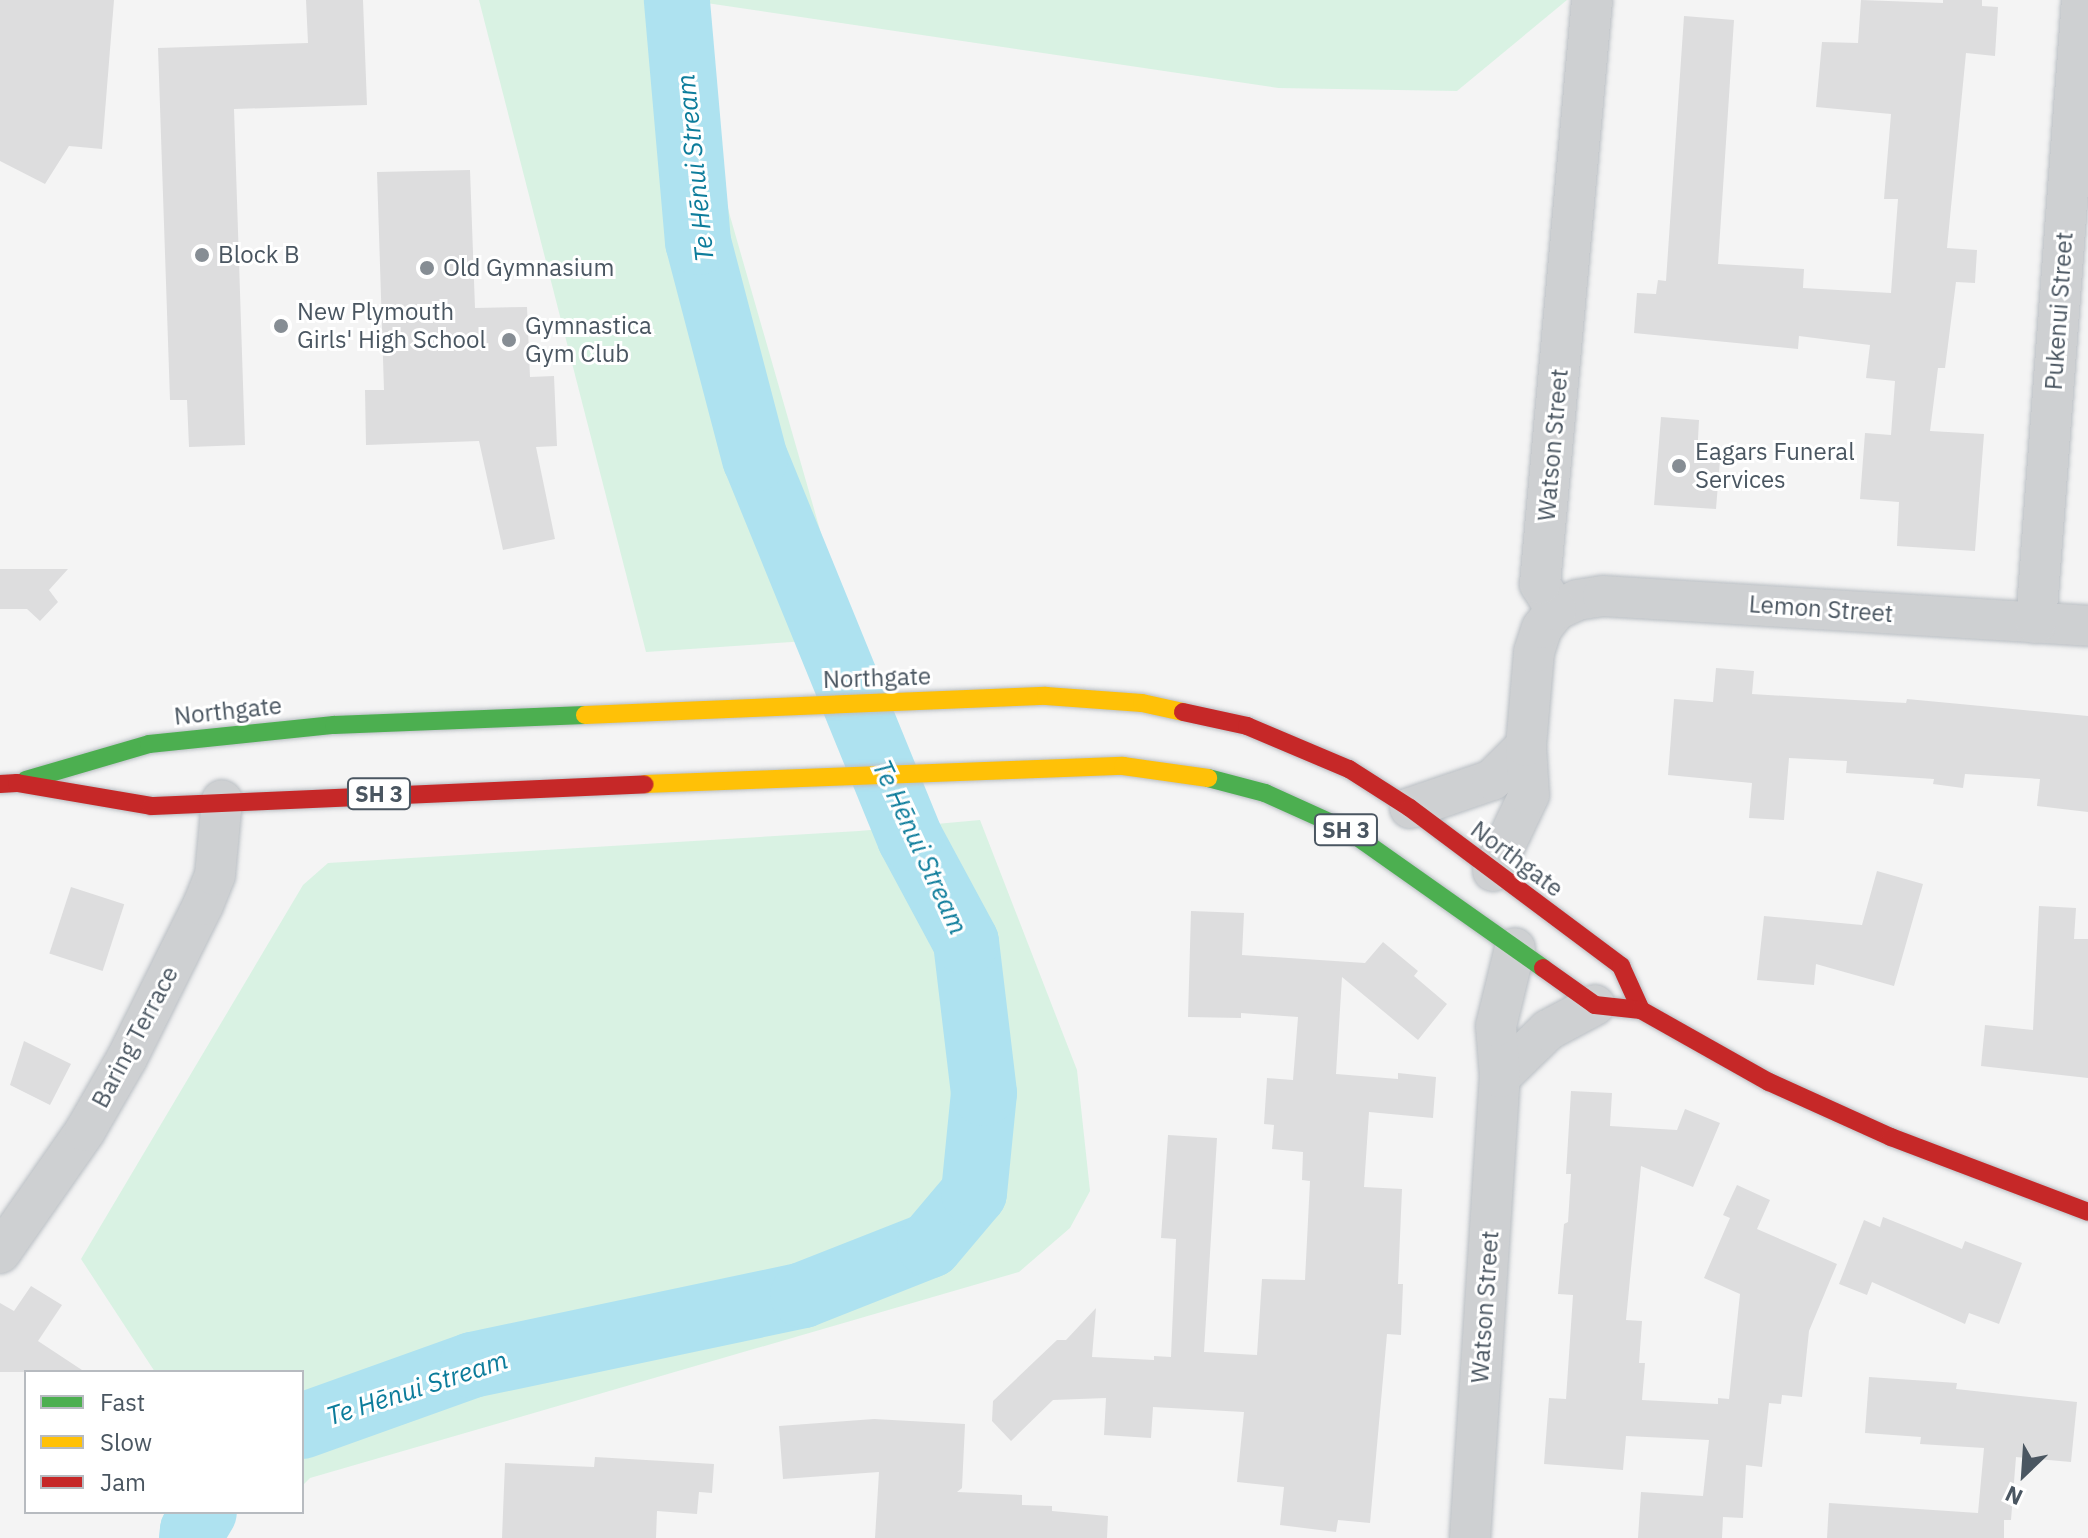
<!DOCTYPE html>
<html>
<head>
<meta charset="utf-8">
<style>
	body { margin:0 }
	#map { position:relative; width:2088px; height:1538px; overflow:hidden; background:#f4f4f4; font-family:"IBM Plex Sans",sans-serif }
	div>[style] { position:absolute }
	.green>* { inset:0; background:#d9f2e3 }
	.river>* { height:66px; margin:-33px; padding:0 33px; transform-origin:33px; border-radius:33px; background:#aee2f0 }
	.building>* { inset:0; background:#ddddde; transform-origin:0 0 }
	.roads { filter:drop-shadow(0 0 2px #b9bec3) drop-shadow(0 0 2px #b9bec3) }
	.street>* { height:40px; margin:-20px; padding:0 20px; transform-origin:20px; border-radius:20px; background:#ced0d2 }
	.fast>* { height:18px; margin:-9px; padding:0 9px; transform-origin:9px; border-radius:9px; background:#4caf50 }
	.slow>* { height:18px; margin:-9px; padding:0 9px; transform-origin:9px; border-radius:9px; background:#ffc107 }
	.jam>* { height:18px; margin:-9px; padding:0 9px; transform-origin:9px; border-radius:9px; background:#c62828 }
	.dots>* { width:22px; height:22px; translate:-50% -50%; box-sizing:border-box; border:4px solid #fff; border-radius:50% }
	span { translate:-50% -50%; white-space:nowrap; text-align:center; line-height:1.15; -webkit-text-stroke:6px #fff; paint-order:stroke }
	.shield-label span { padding:2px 6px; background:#fff; border:2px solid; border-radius:6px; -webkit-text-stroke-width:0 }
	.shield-label { font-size:22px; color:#4a5661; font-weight:700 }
	.poi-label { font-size:24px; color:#4a5661 }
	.left { translate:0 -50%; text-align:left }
	.street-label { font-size:24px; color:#4a5661 }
	.water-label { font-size:26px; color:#0c7c9b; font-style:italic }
	.legend { position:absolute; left:24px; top:1370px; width:280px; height:144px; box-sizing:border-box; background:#fff; border:2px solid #b7bbc0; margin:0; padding:10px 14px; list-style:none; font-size:24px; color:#4a5661 }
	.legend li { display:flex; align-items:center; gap:16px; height:40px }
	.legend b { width:40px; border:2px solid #b7bbc0 }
	.north { position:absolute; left:1984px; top:1434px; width:80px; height:80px; -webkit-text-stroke:6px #fff; paint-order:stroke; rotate:205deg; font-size:22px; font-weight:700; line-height:32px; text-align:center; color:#4a5661 }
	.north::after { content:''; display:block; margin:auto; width:28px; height:36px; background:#4a5661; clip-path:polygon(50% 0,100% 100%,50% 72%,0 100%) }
</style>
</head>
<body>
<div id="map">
	<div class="green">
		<i style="clip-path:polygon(479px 0,676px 0,730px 216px,851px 638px,646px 652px)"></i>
		<i style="clip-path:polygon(686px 0,1567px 0,1457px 91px,1278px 88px)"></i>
		<i style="clip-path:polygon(980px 820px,1077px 1070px,1090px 1191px,1070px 1228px,1019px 1272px,310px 1478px,302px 1486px,302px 1372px,155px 1372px,81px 1259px,303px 885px,328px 863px,859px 831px)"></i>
	</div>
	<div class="river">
		<i style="left:302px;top:1426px;width:181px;rotate:-19.7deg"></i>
		<i style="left:472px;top:1365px;width:338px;rotate:-11.9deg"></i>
		<i style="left:803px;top:1295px;width:136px;rotate:-21.5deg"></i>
		<i style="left:930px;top:1245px;width:68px;rotate:-49.8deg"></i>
		<i style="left:974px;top:1193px;width:100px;rotate:-84.3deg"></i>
		<i style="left:984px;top:1093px;width:152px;rotate:-96.8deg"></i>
		<i style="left:966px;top:942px;width:118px;rotate:-118.3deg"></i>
		<i style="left:910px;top:838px;width:409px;rotate:-112.2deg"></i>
		<i style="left:755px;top:459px;width:224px;rotate:-104.7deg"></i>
		<i style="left:698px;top:242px;width:243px;rotate:-95deg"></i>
		<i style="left:192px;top:1538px;width:8px;rotate:-83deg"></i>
		<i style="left:193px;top:1530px;width:21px;rotate:-59deg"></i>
	</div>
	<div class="building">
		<i style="clip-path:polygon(0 0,114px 0,102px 149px,69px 146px,45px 184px,0 161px)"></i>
		<i style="clip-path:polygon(306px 0,363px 0,367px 105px,234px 109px,245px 445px,189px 447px,187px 400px,170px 400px,158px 48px,308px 43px)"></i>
		<i style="clip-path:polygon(1861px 0,1943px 3px,1943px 0,1982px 0,1982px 6px,1998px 7px,1995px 56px,1966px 53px,1947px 248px,1977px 250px,1975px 283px,1956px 282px,1945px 368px,1938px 368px,1930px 431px,1984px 434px,1975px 551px,1897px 546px,1899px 502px,1860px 499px,1865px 433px,1891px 435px,1895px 381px,1866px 378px,1870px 345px,1799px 336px,1798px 349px,1634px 333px,1637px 293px,1656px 294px,1658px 280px,1666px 281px,1684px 16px,1734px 20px,1718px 264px,1804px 269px,1803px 288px,1891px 293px,1898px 199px,1884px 199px,1891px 114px,1816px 107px,1822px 42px,1858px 43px)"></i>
		<i style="clip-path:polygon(470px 170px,475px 308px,527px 307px,530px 377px,554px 376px,557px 446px,536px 447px,555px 539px,503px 550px,479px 441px,366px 445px,365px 390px,384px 390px,377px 172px)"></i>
		<i style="clip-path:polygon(1661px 417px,1699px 420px,1697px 458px,1720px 460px,1716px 509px,1654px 505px)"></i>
		<i style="clip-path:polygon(0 569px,68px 569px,49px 590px,58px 602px,40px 621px,27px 609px,0 609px)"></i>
		<i style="clip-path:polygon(1716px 668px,1754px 671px,1752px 694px,1906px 703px,1907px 699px,2088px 716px,2088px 812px,2037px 806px,2040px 779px,1965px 774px,1963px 788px,1933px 784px,1934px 779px,1846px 773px,1847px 761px,1789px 758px,1784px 820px,1749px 818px,1752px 783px,1668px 775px,1674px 699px,1713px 702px)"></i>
		<i style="clip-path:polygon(1877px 871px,1923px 884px,1894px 986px,1816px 964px,1814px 985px,1757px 980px,1764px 916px,1862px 925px)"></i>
		<i style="left:71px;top:887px;width:56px;height:70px;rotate:18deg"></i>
		<i style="clip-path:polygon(2039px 906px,2076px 908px,2074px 939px,2088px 939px,2088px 1078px,1981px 1066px,1985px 1025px,2033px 1030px)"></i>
		<i style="clip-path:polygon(1191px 911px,1244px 913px,1242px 955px,1365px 963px,1383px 942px,1418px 971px,1414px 976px,1447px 1004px,1418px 1040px,1342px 977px,1336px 1074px,1398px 1079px,1398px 1073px,1436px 1077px,1433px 1118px,1369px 1112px,1364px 1187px,1402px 1189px,1398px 1284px,1403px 1284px,1401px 1335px,1387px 1334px,1370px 1523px,1338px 1520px,1336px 1532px,1280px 1525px,1284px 1487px,1237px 1482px,1244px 1412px,1153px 1407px,1151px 1438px,1104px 1435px,1106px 1398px,1053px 1400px,1011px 1441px,992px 1421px,993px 1401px,1057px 1340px,1066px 1340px,1096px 1308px,1092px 1357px,1154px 1360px,1154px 1356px,1171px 1357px,1176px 1239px,1161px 1238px,1168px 1135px,1217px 1138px,1204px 1352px,1257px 1355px,1262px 1279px,1305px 1280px,1310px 1181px,1302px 1180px,1303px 1152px,1272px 1149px,1274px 1125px,1264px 1124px,1267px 1078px,1293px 1080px,1298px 1017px,1241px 1013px,1241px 1018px,1188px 1017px)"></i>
		<i style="clip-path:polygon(24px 1041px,71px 1064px,50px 1105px,10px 1085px)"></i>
		<i style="clip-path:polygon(1571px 1091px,1612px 1093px,1610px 1126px,1677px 1130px,1685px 1109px,1720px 1123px,1693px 1187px,1641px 1166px,1626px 1320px,1642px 1321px,1639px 1363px,1645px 1363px,1642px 1400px,1718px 1404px,1718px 1398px,1729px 1399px,1740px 1294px,1704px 1278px,1730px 1218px,1723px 1215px,1737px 1185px,1770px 1200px,1757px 1229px,1837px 1264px,1809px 1331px,1802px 1397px,1782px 1395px,1781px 1404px,1769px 1403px,1762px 1467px,1746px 1465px,1743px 1518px,1723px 1517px,1722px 1538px,1638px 1538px,1641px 1492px,1703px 1496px,1709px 1440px,1626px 1436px,1623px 1470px,1544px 1464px,1549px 1398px,1566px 1399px,1573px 1295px,1558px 1294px,1564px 1224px,1568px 1222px,1571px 1174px,1566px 1174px)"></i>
		<i style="clip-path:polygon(1883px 1217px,1962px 1249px,1965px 1241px,2022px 1263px,1999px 1324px,1969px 1313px,1965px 1324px,1872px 1282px,1867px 1295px,1839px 1284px,1864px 1220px,1880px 1227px)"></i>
		<i style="clip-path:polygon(31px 1286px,62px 1305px,38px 1341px,85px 1372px,0 1372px,0 1303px,14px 1311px)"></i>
		<i style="clip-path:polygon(1869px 1377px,1957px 1383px,1956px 1389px,2077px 1402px,2071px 1462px,2016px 1457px,2011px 1520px,2004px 1520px,2004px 1538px,1827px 1538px,1829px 1503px,1978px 1513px,1984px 1448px,1920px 1444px,1921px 1437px,1865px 1433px)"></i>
		<i style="clip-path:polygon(874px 1419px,965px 1424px,962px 1488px,957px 1492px,1022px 1495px,1022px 1505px,1052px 1506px,1052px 1511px,1108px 1516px,1107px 1538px,875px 1538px,879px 1472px,783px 1479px,779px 1426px)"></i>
		<i style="clip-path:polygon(595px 1457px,714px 1464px,712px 1493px,699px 1492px,697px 1514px,657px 1511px,656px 1538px,502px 1538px,505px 1463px,594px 1467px)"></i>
	</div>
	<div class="roads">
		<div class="street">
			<i style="left:1556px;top:610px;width:23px;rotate:-25deg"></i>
			<i style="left:1577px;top:600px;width:26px;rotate:-9deg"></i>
			<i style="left:1603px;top:596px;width:486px;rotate:3.5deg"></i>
			<i style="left:2036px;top:623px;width:625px;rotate:-85.78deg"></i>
			<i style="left:1410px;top:808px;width:87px;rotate:-18.9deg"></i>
			<i style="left:1492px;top:780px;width:48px;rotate:-45deg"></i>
			<i style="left:1493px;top:871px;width:84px;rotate:-64.7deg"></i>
			<i style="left:1529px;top:795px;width:49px;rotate:-93.5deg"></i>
			<i style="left:1526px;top:746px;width:94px;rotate:-85.1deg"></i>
			<i style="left:1534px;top:652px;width:25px;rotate:-72deg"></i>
			<i style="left:1542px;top:628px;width:23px;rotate:-52deg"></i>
			<i style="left:1556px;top:610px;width:31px;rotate:-122deg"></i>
			<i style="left:1540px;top:584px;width:586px;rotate:-84.91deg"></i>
			<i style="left:1500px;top:1077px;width:67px;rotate:-44.4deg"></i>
			<i style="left:1548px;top:1030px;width:53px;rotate:-28deg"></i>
			<i style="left:0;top:1253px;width:149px;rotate:-55.1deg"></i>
			<i style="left:85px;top:1131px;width:84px;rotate:-60.1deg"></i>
			<i style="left:127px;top:1058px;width:171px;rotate:-63.6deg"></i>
			<i style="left:203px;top:905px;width:32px;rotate:-68deg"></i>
			<i style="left:215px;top:875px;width:75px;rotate:-84.7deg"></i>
			<i style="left:1470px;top:1538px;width:462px;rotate:-86.3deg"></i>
			<i style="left:1500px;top:1077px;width:51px;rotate:-94.5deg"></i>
			<i style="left:1496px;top:1026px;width:80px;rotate:-76.3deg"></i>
		</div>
		<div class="fast">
			<i style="left:1208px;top:778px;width:59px;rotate:14.7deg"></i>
			<i style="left:1265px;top:793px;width:92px;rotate:24.3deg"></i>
			<i style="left:1349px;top:831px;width:237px;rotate:35.2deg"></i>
			<i style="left:26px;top:780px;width:128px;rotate:-16.3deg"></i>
			<i style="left:149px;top:744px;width:186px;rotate:-5.9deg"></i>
			<i style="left:334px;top:725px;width:251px;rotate:-2.3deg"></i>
		</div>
		<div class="slow">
			<i style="left:585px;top:715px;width:461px;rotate:-2.4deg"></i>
			<i style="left:1046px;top:696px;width:96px;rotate:4.2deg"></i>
			<i style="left:1142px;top:703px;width:42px;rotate:12.4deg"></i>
			<i style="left:645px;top:784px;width:478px;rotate:-2.2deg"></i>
			<i style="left:1123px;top:766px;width:86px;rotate:8deg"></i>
		</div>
		<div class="jam">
			<i style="left:1183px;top:712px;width:66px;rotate:12.3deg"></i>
			<i style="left:1247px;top:726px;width:111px;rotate:22.9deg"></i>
			<i style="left:1349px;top:769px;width:72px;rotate:32.6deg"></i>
			<i style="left:1410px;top:808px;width:264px;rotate:36.8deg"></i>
			<i style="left:1621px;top:966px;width:48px;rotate:65.6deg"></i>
			<i style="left:0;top:784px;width:17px;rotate:-3deg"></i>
			<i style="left:17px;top:783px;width:136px;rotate:9.7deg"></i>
			<i style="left:151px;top:806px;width:494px;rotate:-2.5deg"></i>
			<i style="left:1543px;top:968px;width:64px;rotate:35.4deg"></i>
			<i style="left:1595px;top:1005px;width:46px;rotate:6.2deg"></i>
			<i style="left:1641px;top:1010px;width:147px;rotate:29.4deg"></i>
			<i style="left:1769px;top:1082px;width:134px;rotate:24.3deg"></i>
			<i style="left:1891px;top:1137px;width:211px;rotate:20.8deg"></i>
		</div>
	</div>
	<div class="dots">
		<i style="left:202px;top:255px;background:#868d94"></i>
		<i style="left:427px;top:268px;background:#868d94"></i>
		<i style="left:281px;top:326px;background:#868d94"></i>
		<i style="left:509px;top:340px;background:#868d94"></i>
		<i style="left:1679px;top:466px;background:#868d94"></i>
	</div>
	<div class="shield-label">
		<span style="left:379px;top:794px">SH 3</span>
		<span style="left:1346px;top:830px">SH 3</span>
	</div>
	<div class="poi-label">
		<span class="left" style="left:218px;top:255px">Block B</span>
		<span class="left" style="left:443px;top:268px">Old Gymnasium</span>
		<span class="left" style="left:297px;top:326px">New Plymouth<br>Girls' High School</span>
		<span class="left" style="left:525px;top:340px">Gymnastica<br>Gym Club</span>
		<span class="left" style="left:1695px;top:466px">Eagars Funeral<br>Services</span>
	</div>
	<div class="street-label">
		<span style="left:2059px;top:311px;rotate:-86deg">Pukenui Street</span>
		<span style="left:1553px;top:445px;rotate:-85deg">Watson Street</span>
		<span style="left:1821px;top:609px;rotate:4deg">Lemon Street</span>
		<span style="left:877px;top:678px;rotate:-2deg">Northgate</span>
		<span style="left:228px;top:711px;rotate:-6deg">Northgate</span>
		<span style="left:1517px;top:859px;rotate:37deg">Northgate</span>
		<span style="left:135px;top:1037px;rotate:-62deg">Baring Terrace</span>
		<span style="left:1485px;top:1307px;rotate:-86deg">Watson Street</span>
	</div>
	<div class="water-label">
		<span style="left:695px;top:168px;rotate:-96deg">Te Hēnui Stream</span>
		<span style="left:920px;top:847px;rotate:65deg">Te Hēnui Stream</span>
		<span style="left:417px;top:1388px;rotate:-18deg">Te Hēnui Stream</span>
	</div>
	<ul class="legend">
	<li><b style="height:10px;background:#4caf50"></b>Fast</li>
	<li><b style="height:10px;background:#ffc107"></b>Slow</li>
	<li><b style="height:10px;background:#c62828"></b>Jam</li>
	</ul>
	<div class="north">N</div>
</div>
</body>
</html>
